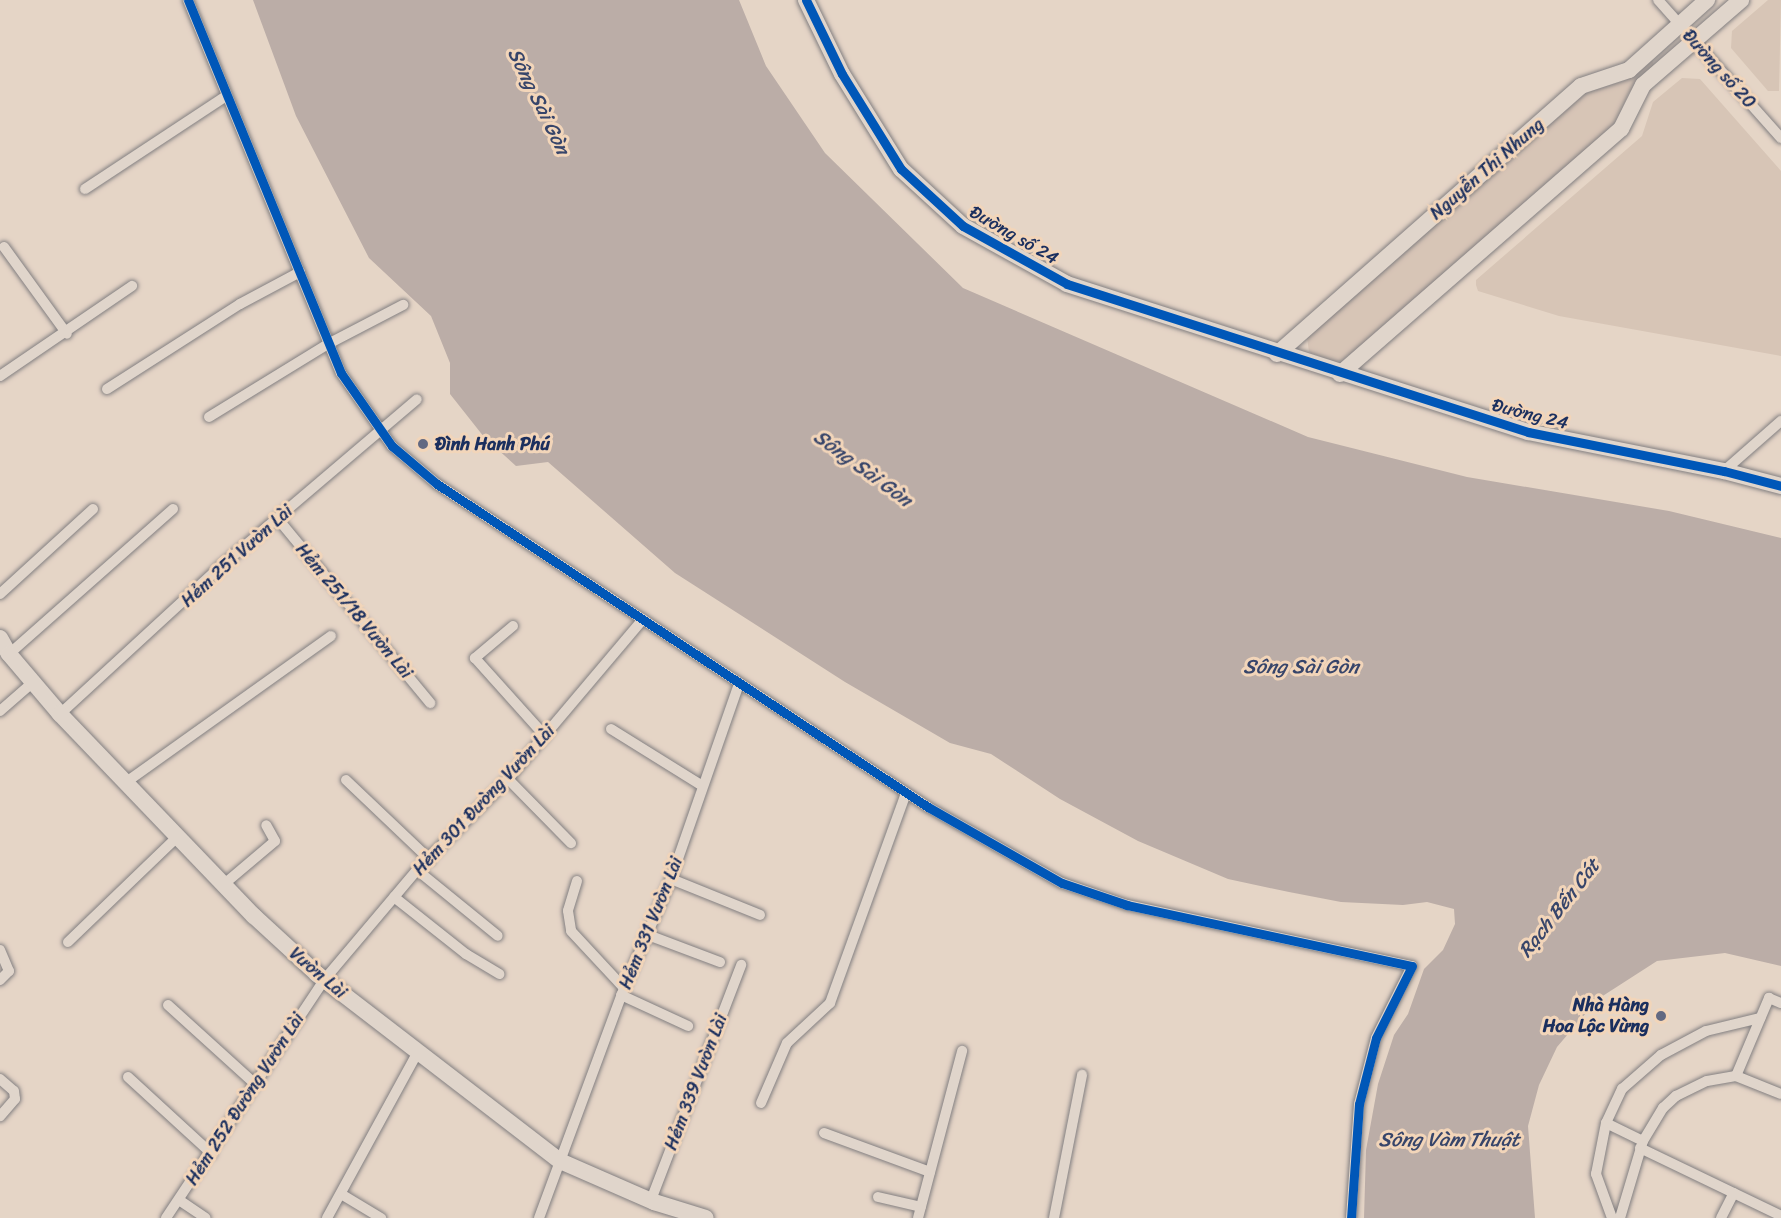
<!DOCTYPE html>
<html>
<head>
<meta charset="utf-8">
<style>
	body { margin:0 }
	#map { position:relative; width:1781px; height:1218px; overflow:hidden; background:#e5d5c6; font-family:Sriracha,sans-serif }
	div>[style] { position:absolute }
	.green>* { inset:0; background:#d7c5b6 }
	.water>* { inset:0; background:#bbada7 }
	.roads { filter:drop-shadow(0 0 2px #827f81) drop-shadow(0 0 2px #827f81) }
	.street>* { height:10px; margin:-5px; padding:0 5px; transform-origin:5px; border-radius:5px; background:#e0d5cb }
	.secondary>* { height:16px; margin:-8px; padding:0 8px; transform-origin:8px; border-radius:8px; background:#e0d5cb }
	.cycleway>* { height:9px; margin:-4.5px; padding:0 4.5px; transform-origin:4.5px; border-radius:4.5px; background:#0057b8 }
	.dots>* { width:16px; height:16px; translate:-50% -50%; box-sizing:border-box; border:3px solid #f2d5b9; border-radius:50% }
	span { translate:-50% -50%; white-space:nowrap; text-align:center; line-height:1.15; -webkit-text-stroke:6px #f2d5b9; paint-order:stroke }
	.street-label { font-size:18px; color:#1b2f5e }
	.poi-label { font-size:18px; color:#1b2f5e; font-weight:700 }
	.left { translate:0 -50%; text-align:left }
	.right { translate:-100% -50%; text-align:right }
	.water-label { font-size:20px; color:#37456a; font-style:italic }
</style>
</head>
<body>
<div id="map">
	<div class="green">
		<i style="clip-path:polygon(1768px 0,1781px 0,1779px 91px,1768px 91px,1731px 48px,1732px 31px)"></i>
		<i style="clip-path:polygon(1652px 60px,1654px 65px,1628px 94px,1617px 122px,1344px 361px,1335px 362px,1309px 352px,1307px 337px,1586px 93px,1626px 80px)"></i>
		<i style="clip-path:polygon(1682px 78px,1700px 79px,1781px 171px,1781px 356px,1559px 316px,1478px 291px,1476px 285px,1476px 280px,1642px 136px,1653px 102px)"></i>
	</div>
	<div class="water">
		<i style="clip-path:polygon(253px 0,739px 0,766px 66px,825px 153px,963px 288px,1308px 437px,1467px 477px,1669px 511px,1781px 538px,1781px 966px,1725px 953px,1657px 961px,1598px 999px,1557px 1047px,1539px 1085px,1528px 1126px,1535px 1218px,1364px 1218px,1366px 1150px,1378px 1084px,1394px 1035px,1408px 1014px,1424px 969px,1443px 950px,1455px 924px,1454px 909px,1427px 902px,1403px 905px,1341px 902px,1289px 892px,1228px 879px,1138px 841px,1060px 799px,991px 754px,950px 743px,845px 682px,675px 573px,548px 462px,516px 466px,484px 437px,450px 394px,450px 363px,431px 316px,369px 258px,296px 116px)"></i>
	</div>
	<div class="roads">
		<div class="street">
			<i style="left:188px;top:0;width:403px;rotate:67.7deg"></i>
			<i style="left:341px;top:373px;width:89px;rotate:55.1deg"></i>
			<i style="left:392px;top:446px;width:59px;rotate:40.2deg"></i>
			<i style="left:437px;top:484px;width:588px;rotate:33.34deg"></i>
			<i style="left:928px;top:807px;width:154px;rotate:29.6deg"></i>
			<i style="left:1062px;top:883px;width:69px;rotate:18.7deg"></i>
			<i style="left:1127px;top:905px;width:291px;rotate:12.1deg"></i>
			<i style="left:1412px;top:966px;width:80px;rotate:116.6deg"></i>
			<i style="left:1376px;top:1038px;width:68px;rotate:104.4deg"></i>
			<i style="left:1359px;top:1104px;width:114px;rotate:94deg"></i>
			<i style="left:1658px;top:0;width:185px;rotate:48.3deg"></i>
			<i style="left:85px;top:189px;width:169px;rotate:-33.4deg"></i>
			<i style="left:4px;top:247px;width:107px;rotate:54.1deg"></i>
			<i style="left:0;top:376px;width:160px;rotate:-34.3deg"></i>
			<i style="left:107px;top:389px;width:158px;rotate:-32.6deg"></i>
			<i style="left:240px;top:304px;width:68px;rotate:-28.1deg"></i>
			<i style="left:209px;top:417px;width:140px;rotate:-31.5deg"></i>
			<i style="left:328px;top:344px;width:85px;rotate:-27.5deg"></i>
			<i style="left:1724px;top:471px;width:76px;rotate:-41.3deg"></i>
			<i style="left:278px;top:519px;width:239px;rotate:50.4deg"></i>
			<i style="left:0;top:594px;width:126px;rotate:-42.4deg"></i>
			<i style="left:513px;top:626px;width:50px;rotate:139.9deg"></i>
			<i style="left:475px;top:658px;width:105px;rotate:48.1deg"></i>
			<i style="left:9px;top:654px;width:219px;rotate:-41.5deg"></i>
			<i style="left:0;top:711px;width:43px;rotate:-41.2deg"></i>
			<i style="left:60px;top:714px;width:219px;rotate:-42.6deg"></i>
			<i style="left:221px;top:566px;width:257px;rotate:-40.4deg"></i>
			<i style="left:611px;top:729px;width:106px;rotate:31.9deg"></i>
			<i style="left:508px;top:779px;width:90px;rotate:45.5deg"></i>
			<i style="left:346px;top:780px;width:116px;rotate:43.6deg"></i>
			<i style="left:125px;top:783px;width:253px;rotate:-35.5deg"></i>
			<i style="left:417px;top:870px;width:104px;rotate:39.2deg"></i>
			<i style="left:671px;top:879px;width:96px;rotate:22deg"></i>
			<i style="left:577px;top:881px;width:31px;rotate:107deg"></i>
			<i style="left:568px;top:911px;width:20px;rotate:81deg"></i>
			<i style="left:571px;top:931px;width:78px;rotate:47.1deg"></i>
			<i style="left:223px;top:885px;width:68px;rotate:-40.2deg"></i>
			<i style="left:275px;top:841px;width:18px;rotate:-119deg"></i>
			<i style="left:394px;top:897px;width:92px;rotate:38.4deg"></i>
			<i style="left:466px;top:954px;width:39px;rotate:31deg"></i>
			<i style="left:648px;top:935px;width:77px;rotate:20.6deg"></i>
			<i style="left:68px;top:942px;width:151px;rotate:-43.9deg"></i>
			<i style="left:0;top:950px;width:23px;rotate:67deg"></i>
			<i style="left:9px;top:971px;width:13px;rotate:135deg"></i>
			<i style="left:621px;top:995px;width:74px;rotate:24.8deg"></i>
			<i style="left:168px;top:1005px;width:118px;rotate:42.2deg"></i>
			<i style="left:1736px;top:1076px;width:85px;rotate:-67.1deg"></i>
			<i style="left:1769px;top:998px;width:13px;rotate:23deg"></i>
			<i style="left:128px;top:1077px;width:113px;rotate:42.5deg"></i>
			<i style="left:0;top:1079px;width:18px;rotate:41deg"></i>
			<i style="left:14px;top:1091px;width:8px;rotate:83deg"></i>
			<i style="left:15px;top:1099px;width:23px;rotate:131deg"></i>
			<i style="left:761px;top:1103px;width:65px;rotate:-66.6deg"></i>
			<i style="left:787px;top:1043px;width:59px;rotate:-42.9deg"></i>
			<i style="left:830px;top:1003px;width:223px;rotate:-70.1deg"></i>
			<i style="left:1606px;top:1123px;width:41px;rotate:25.9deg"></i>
			<i style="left:824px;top:1133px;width:113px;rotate:20.2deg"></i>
			<i style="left:1640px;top:1148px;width:157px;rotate:25.7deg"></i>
			<i style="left:341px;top:1194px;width:47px;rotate:31deg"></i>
			<i style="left:878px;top:1197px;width:44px;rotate:13.1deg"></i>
			<i style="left:179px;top:1200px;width:32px;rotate:34deg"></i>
			<i style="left:651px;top:1200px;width:252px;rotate:-69deg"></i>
			<i style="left:166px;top:1218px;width:286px;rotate:-56.4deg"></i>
			<i style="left:324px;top:980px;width:144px;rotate:-49.8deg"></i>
			<i style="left:417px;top:870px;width:129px;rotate:-45deg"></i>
			<i style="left:508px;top:779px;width:209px;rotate:-49.8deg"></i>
			<i style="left:327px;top:1218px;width:189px;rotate:-61.3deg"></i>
			<i style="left:539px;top:1218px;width:245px;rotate:-69.7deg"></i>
			<i style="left:624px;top:988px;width:119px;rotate:-66.7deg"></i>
			<i style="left:671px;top:879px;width:207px;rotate:-70.8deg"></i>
			<i style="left:918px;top:1218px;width:173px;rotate:-75.2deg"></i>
			<i style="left:1054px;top:1218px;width:146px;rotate:-78.9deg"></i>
			<i style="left:1612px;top:1218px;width:47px;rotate:-110deg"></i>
			<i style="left:1596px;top:1174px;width:52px;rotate:-78.9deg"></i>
			<i style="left:1606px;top:1123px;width:38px;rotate:-65deg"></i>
			<i style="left:1622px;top:1089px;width:52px;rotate:-41.1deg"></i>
			<i style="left:1661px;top:1055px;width:51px;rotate:-28.1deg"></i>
			<i style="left:1706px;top:1031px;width:56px;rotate:-13.5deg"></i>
			<i style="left:1620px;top:1218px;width:80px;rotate:-73.4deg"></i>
			<i style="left:1643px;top:1141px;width:39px;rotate:-59deg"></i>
			<i style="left:1663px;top:1108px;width:18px;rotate:-43deg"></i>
			<i style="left:1676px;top:1096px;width:34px;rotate:-26deg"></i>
			<i style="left:1707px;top:1081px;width:29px;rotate:-10deg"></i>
			<i style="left:1736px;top:1076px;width:48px;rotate:21.8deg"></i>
			<i style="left:1721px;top:1218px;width:28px;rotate:-63deg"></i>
		</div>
		<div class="secondary">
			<i style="left:806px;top:0;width:82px;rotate:64.1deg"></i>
			<i style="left:842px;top:74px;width:112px;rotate:58.2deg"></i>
			<i style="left:901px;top:169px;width:84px;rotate:42.6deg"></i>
			<i style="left:963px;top:226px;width:119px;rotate:29.1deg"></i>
			<i style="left:1067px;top:284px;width:484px;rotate:17.8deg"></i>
			<i style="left:1528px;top:432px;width:200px;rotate:11.3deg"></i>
			<i style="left:1724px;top:471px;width:59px;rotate:14.7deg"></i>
			<i style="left:1277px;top:354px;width:405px;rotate:-41.4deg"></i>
			<i style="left:1581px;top:86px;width:51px;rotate:-18.4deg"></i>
			<i style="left:1629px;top:70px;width:105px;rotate:-41.9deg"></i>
			<i style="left:1340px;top:374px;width:373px;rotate:-41.1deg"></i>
			<i style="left:1621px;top:129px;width:49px;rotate:-63.4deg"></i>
			<i style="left:1643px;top:85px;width:130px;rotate:-40.9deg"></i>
			<i style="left:0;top:638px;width:18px;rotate:61deg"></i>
			<i style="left:9px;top:654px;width:79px;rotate:49.6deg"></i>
			<i style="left:60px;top:714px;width:280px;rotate:46.2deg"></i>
			<i style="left:254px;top:916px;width:86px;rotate:42.6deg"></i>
			<i style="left:317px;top:974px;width:307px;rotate:37.6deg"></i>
			<i style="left:560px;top:1161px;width:103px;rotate:23.6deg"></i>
			<i style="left:654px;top:1202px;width:54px;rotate:17.1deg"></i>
		</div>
	</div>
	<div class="cycleway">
		<i style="left:188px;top:0;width:403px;rotate:67.7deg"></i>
		<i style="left:341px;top:373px;width:89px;rotate:55.1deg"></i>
		<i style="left:392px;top:446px;width:59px;rotate:40.2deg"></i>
		<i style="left:437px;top:484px;width:588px;rotate:33.34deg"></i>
		<i style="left:928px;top:807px;width:154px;rotate:29.6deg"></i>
		<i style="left:1062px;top:883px;width:69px;rotate:18.7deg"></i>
		<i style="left:1127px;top:905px;width:291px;rotate:12.1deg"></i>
		<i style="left:1412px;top:966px;width:80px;rotate:116.6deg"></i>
		<i style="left:1376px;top:1038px;width:68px;rotate:104.4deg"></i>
		<i style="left:1359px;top:1104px;width:114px;rotate:94deg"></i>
		<i style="left:806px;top:0;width:82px;rotate:64.1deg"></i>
		<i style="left:842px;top:74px;width:112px;rotate:58.2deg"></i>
		<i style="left:901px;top:169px;width:84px;rotate:42.6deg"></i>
		<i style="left:963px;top:226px;width:119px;rotate:29.1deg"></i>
		<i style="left:1067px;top:284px;width:484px;rotate:17.8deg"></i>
		<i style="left:1528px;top:432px;width:200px;rotate:11.3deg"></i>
		<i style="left:1724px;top:471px;width:59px;rotate:14.7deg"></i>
	</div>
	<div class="dots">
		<i style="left:423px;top:444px;background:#626982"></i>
		<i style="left:1661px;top:1016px;background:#626982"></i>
	</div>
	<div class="street-label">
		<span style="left:1719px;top:69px;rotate:48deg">Đường số 20</span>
		<span style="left:1487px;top:169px;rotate:-41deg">Nguyễn Thị Nhung</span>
		<span style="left:1014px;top:235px;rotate:30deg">Đường số 24</span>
		<span style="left:1530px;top:414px;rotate:14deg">Đường 24</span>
		<span style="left:237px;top:556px;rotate:-42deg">Hẻm 251 Vườn Lài</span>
		<span style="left:354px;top:611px;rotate:50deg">Hẻm 251/18 Vườn Lài</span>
		<span style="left:484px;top:800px;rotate:-47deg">Hẻm 301 Đường Vườn Lài</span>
		<span style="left:651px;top:923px;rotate:-68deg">Hẻm 331 Vườn Lài</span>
		<span style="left:318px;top:973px;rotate:40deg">Vườn Lài</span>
		<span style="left:696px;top:1082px;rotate:-69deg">Hẻm 339 Vườn Lài</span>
		<span style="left:245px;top:1099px;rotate:-57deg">Hẻm 252 Đường Vườn Lài</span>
	</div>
	<div class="poi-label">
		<span class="left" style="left:435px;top:444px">Đình Hanh Phú</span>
		<span class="right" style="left:1649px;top:1016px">Nhà Hàng<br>Hoa Lộc Vừng</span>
	</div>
	<div class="water-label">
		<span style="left:539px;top:101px;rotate:64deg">Sông Sài Gòn</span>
		<span style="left:863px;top:468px;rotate:36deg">Sông Sài Gòn</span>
		<span style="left:1301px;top:666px">Sông Sài Gòn</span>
		<span style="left:1559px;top:908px;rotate:-52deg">Rạch Bến Cát</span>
		<span style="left:1449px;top:1139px">Sông Vàm Thuật</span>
	</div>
</div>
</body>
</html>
